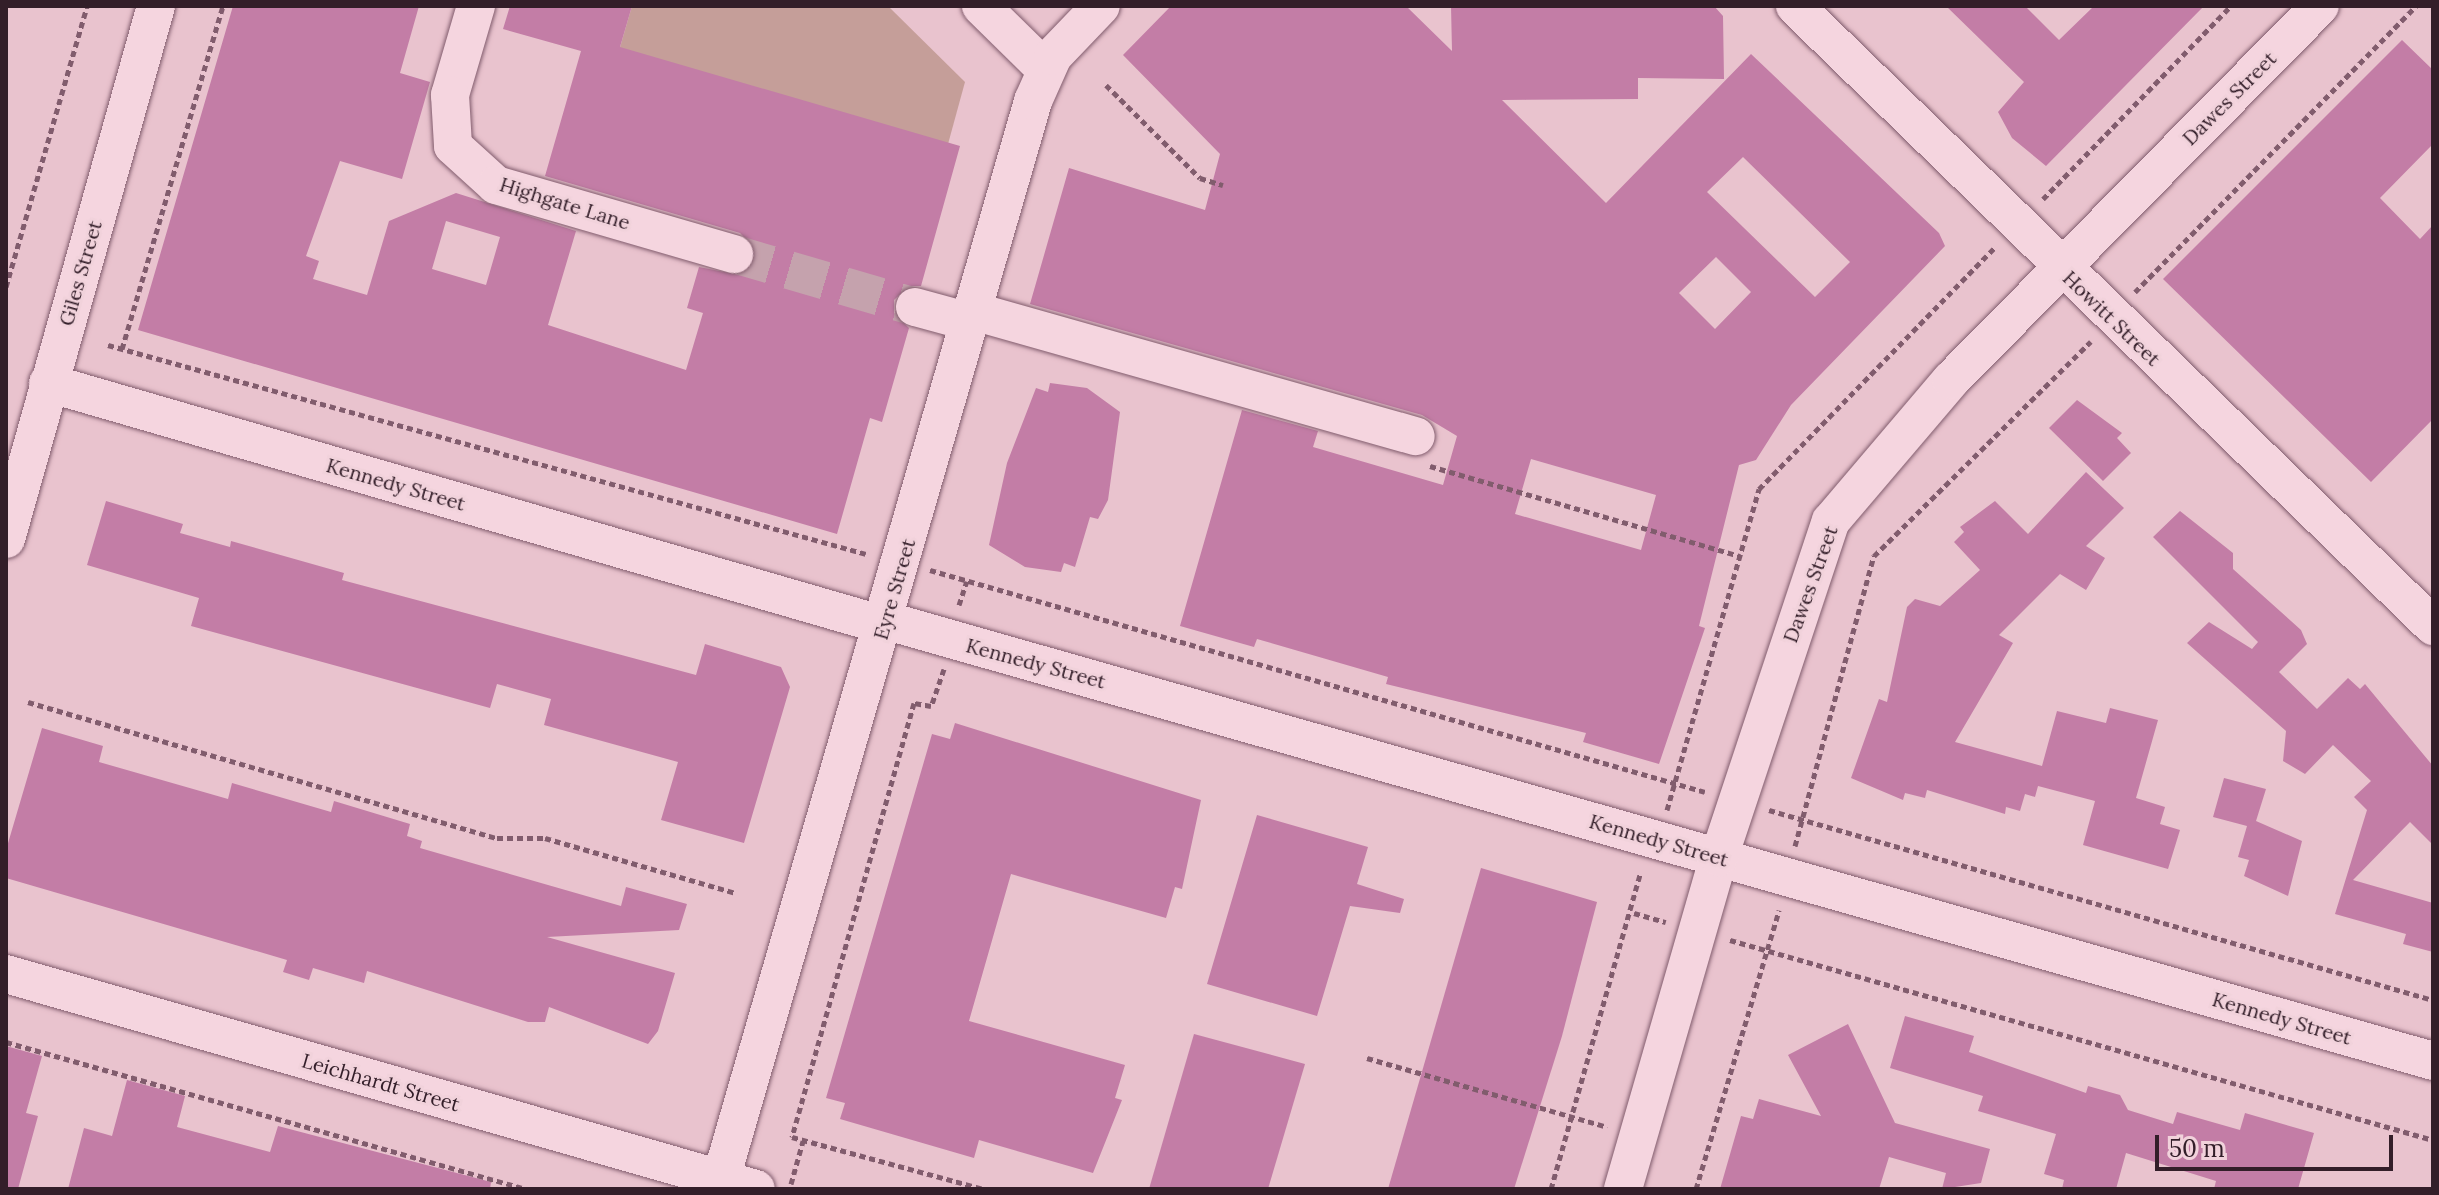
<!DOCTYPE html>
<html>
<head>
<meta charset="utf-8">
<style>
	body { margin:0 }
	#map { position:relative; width:2439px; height:1195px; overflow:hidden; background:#e9c3ce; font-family:Lora,serif }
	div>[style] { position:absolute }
	.green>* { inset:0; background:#c59e99 }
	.building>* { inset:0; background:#c37da6 }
	.minor-tunnel>* { height:38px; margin-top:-19px; transform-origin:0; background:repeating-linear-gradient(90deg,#c5a2ad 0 38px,transparent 0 57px) }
	.path>* { height:5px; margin-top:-2.5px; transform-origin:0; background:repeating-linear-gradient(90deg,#815c6d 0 6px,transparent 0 10px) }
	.roads { filter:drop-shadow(0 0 2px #815c6d) drop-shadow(0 0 2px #815c6d) }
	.minor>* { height:38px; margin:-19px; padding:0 19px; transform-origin:19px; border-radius:19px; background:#f5d5df }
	span { translate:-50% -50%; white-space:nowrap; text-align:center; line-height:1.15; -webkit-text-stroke:6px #f1d2db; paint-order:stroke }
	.street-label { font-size:20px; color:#331e29 }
	.frame { position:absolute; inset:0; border:8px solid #331e29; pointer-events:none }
	.scale { position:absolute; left:2155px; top:1135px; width:238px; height:36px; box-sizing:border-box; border:4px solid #331e29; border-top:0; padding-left:10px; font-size:24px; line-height:28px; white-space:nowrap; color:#331e29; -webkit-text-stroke:6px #f1d2db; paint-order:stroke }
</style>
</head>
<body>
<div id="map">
	<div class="green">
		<i style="clip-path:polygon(632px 6px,888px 6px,965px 82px,945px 155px,616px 61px)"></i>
	</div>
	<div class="building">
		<i style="clip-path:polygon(evenodd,233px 6px,419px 6px,400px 73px,430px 82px,402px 179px,340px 161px,306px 256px,319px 261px,313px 279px,367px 295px,389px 221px,456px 193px,576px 231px,548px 325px,686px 370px,703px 313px,687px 308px,699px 267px,740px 275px,755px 261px,755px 248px,740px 233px,545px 176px,581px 51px,503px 29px,510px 6px,632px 6px,620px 47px,960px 146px,921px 286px,909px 286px,894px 300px,894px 313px,909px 328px,882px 422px,870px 418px,837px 534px,138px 330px,233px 6px,446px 221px,500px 237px,486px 285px,432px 269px,446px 221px)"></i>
		<i style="clip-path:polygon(evenodd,1171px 6px,1406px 6px,1452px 51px,1451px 6px,1714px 6px,1723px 16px,1724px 79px,1638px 78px,1638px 99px,1502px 100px,1606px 203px,1751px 54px,1939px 233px,1945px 246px,1791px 405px,1756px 460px,1739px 465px,1699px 626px,1705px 628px,1659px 764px,1583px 742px,1586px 733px,1386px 684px,1388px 677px,1257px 639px,1254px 647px,1180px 626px,1242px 410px,1318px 431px,1313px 447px,1443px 485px,1457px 436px,1422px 415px,1030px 304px,1069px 168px,1205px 210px,1220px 154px,1123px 55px,1171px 6px,1743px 157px,1850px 262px,1815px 297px,1707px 192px,1743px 157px,1171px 6px,1716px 257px,1751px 292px,1715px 329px,1679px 293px,1716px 257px,1171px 6px,1531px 459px,1656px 495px,1641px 550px,1515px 514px,1531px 459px)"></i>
		<i style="clip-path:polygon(1946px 6px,2025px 6px,2059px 40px,2094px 6px,2204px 6px,2046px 166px,2012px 138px,1998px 112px,2024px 82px)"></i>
		<i style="clip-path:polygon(2402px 40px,2433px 70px,2433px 144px,2380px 198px,2420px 239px,2433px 225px,2433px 419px,2371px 482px,2163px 279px)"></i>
		<i style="clip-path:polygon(1050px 383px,1087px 388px,1120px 412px,1108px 500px,1098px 519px,1090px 517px,1075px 567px,1064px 563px,1061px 572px,1025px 567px,989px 545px,1007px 463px,1036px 388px,1048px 392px)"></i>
		<i style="clip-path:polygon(2077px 400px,2122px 433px,2117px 438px,2131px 453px,2103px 481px,2049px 428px)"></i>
		<i style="clip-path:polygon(2086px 472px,2124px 508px,2086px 546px,2105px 558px,2086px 590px,2060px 574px,1999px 635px,2013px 643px,1955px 742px,2042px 766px,2057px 711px,2106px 723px,2110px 708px,2158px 720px,2136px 798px,2165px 807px,2160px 824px,2180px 830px,2168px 869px,2083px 845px,2095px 801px,2038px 786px,2035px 797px,2025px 794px,2020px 811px,2006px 807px,2005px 814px,1927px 790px,1925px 798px,1905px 793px,1903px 800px,1851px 778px,1879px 699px,1887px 702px,1907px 607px,1915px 599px,1940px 606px,1980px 570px,1954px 542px,1964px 532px,1960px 527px,1995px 501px,2028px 534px)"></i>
		<i style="clip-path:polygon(106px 501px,183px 524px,180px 533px,230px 547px,231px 541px,344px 573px,342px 580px,696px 675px,705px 644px,781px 667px,790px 687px,744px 843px,661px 820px,678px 762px,544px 725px,551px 699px,497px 684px,490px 708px,191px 626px,199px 598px,87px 565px)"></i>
		<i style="clip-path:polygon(2180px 511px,2233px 553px,2233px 569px,2301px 630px,2307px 644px,2279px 672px,2317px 709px,2348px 678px,2360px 689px,2365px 684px,2433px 766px,2433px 845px,2410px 822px,2353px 880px,2433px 903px,2433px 952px,2403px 944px,2406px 934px,2335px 914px,2367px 810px,2354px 797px,2371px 781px,2333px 745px,2305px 774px,2283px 761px,2286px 731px,2187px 643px,2209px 622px,2252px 649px,2258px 642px,2153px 537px)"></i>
		<i style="clip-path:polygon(955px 723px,1201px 800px,1182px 889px,1175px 887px,1166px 918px,1011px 874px,969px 1021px,1125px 1065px,1115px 1098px,1122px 1100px,1093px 1173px,979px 1140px,974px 1158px,840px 1119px,845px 1103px,826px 1098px,932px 734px,950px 739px)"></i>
		<i style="clip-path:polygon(42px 728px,103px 746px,99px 762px,228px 799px,232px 783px,331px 812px,334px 801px,410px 824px,407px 836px,422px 841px,420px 848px,621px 906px,626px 887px,687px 904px,679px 930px,547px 937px,675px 973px,658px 1031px,648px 1044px,549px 1007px,545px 1022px,528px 1022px,367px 971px,364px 983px,313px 968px,309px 980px,283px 972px,287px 960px,6px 878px,6px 850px)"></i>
		<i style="clip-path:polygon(2224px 778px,2266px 789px,2256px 821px,2302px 841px,2288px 896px,2244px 876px,2249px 860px,2238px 857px,2247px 826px,2213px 817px)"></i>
		<i style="clip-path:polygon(1257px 815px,1368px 847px,1357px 884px,1404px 899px,1400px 913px,1350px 906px,1317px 1016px,1207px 984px)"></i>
		<i style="clip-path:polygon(1481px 868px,1597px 902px,1562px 1036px,1514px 1189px,1388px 1189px)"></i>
		<i style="clip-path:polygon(1905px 1016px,1974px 1036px,1969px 1052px,2086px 1093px,2088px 1086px,2120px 1095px,2128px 1110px,2173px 1124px,2177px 1112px,2240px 1130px,2245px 1113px,2314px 1133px,2298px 1189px,2214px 1189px,2216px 1181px,2126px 1153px,2116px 1189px,2062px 1189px,2064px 1180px,2044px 1174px,2056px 1134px,1978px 1111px,1983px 1096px,1890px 1068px)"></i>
		<i style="clip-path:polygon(1848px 1024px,1895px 1123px,1990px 1149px,1981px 1183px,1942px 1189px,1946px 1173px,1889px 1157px,1879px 1189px,1720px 1189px,1741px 1116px,1753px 1119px,1759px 1099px,1821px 1116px,1788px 1055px)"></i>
		<i style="clip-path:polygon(1194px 1034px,1305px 1064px,1268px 1189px,1149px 1189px)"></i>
		<i style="clip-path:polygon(6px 1046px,42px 1056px,26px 1113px,38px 1116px,18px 1189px,6px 1189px)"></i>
		<i style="clip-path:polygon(127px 1080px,185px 1096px,177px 1127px,270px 1152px,278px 1126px,491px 1182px,490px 1189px,68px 1189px,84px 1128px,112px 1136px)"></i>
	</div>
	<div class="minor-tunnel">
		<i style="left:734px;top:254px;width:189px;rotate:16.3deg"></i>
	</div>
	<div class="path">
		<i style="left:1106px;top:85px;width:132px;rotate:44.7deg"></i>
		<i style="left:1200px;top:178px;width:24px;rotate:17deg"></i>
		<i style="left:2043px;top:199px;width:269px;rotate:-45.8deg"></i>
		<i style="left:6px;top:287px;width:292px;rotate:-73.9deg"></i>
		<i style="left:2135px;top:292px;width:401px;rotate:-45.5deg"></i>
		<i style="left:108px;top:345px;width:786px;rotate:15.41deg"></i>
		<i style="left:122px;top:349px;width:358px;rotate:-73.6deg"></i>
		<i style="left:1430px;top:466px;width:323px;rotate:16.2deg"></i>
		<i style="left:930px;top:570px;width:806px;rotate:15.98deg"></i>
		<i style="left:959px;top:605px;width:25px;rotate:-72deg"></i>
		<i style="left:944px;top:669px;width:39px;rotate:109deg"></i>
		<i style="left:931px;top:706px;width:17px;rotate:-170deg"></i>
		<i style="left:914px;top:703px;width:451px;rotate:105.7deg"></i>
		<i style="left:792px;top:1137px;width:199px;rotate:15.2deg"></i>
		<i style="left:28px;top:702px;width:488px;rotate:16.2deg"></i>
		<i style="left:497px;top:838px;width:48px"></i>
		<i style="left:545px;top:838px;width:198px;rotate:16.1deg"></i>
		<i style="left:1667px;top:810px;width:334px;rotate:-74deg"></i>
		<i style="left:1759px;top:489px;width:339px;rotate:-45.7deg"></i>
		<i style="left:1769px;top:810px;width:691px;rotate:15.97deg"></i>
		<i style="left:1795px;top:846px;width:301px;rotate:-74.8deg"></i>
		<i style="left:1874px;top:556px;width:305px;rotate:-44.7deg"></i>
		<i style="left:1634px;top:913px;width:33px;rotate:16deg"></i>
		<i style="left:1730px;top:940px;width:731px;rotate:15.88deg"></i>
		<i style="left:6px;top:1042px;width:540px;rotate:15.79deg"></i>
		<i style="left:1367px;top:1058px;width:250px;rotate:16deg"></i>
		<i style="left:791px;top:1184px;width:45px;rotate:-74.4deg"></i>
		<i style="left:1551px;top:1189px;width:327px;rotate:-74.2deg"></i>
		<i style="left:1696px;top:1189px;width:291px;rotate:-73.4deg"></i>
	</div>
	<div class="roads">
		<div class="minor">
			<i style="left:476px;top:6px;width:93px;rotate:106.3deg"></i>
			<i style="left:450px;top:95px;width:51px;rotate:86.6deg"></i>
			<i style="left:453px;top:146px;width:58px;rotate:42.2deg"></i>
			<i style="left:496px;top:185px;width:248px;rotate:16.2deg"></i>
			<i style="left:981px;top:6px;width:90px;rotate:44.5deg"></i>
			<i style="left:1795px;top:6px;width:890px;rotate:44.18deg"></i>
			<i style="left:915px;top:307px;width:57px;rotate:15.3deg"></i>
			<i style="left:973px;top:311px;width:460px;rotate:15.8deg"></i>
			<i style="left:48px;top:383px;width:869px;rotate:16.16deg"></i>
			<i style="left:6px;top:539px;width:554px;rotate:-74.28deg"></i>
			<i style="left:884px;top:620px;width:1611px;rotate:15.89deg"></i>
			<i style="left:6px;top:974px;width:780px;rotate:16deg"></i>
			<i style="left:718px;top:1189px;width:1133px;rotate:-73.85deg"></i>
			<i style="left:1033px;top:101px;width:49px;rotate:-66deg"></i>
			<i style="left:1053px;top:56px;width:69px;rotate:-46.2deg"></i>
			<i style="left:1623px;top:1189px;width:346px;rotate:-73.9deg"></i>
			<i style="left:1719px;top:857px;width:354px;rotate:-71.6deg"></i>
			<i style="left:1831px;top:521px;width:185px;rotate:-49.6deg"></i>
			<i style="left:1951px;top:380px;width:525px;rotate:-45.39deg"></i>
		</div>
	</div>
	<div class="street-label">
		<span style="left:2229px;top:98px;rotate:-45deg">Dawes Street</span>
		<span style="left:565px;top:203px;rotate:17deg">Highgate Lane</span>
		<span style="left:80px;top:273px;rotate:-74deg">Giles Street</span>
		<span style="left:2112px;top:318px;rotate:44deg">Howitt Street</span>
		<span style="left:396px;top:484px;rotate:16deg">Kennedy Street</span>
		<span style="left:1810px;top:584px;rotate:-70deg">Dawes Street</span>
		<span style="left:894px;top:589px;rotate:-74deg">Eyre Street</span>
		<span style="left:1036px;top:663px;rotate:15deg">Kennedy Street</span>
		<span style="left:1659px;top:840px;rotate:16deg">Kennedy Street</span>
		<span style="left:2282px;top:1018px;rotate:16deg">Kennedy Street</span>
		<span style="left:381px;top:1082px;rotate:16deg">Leichhardt Street</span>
	</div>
	<div class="frame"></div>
	<div class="scale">50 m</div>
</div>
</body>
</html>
